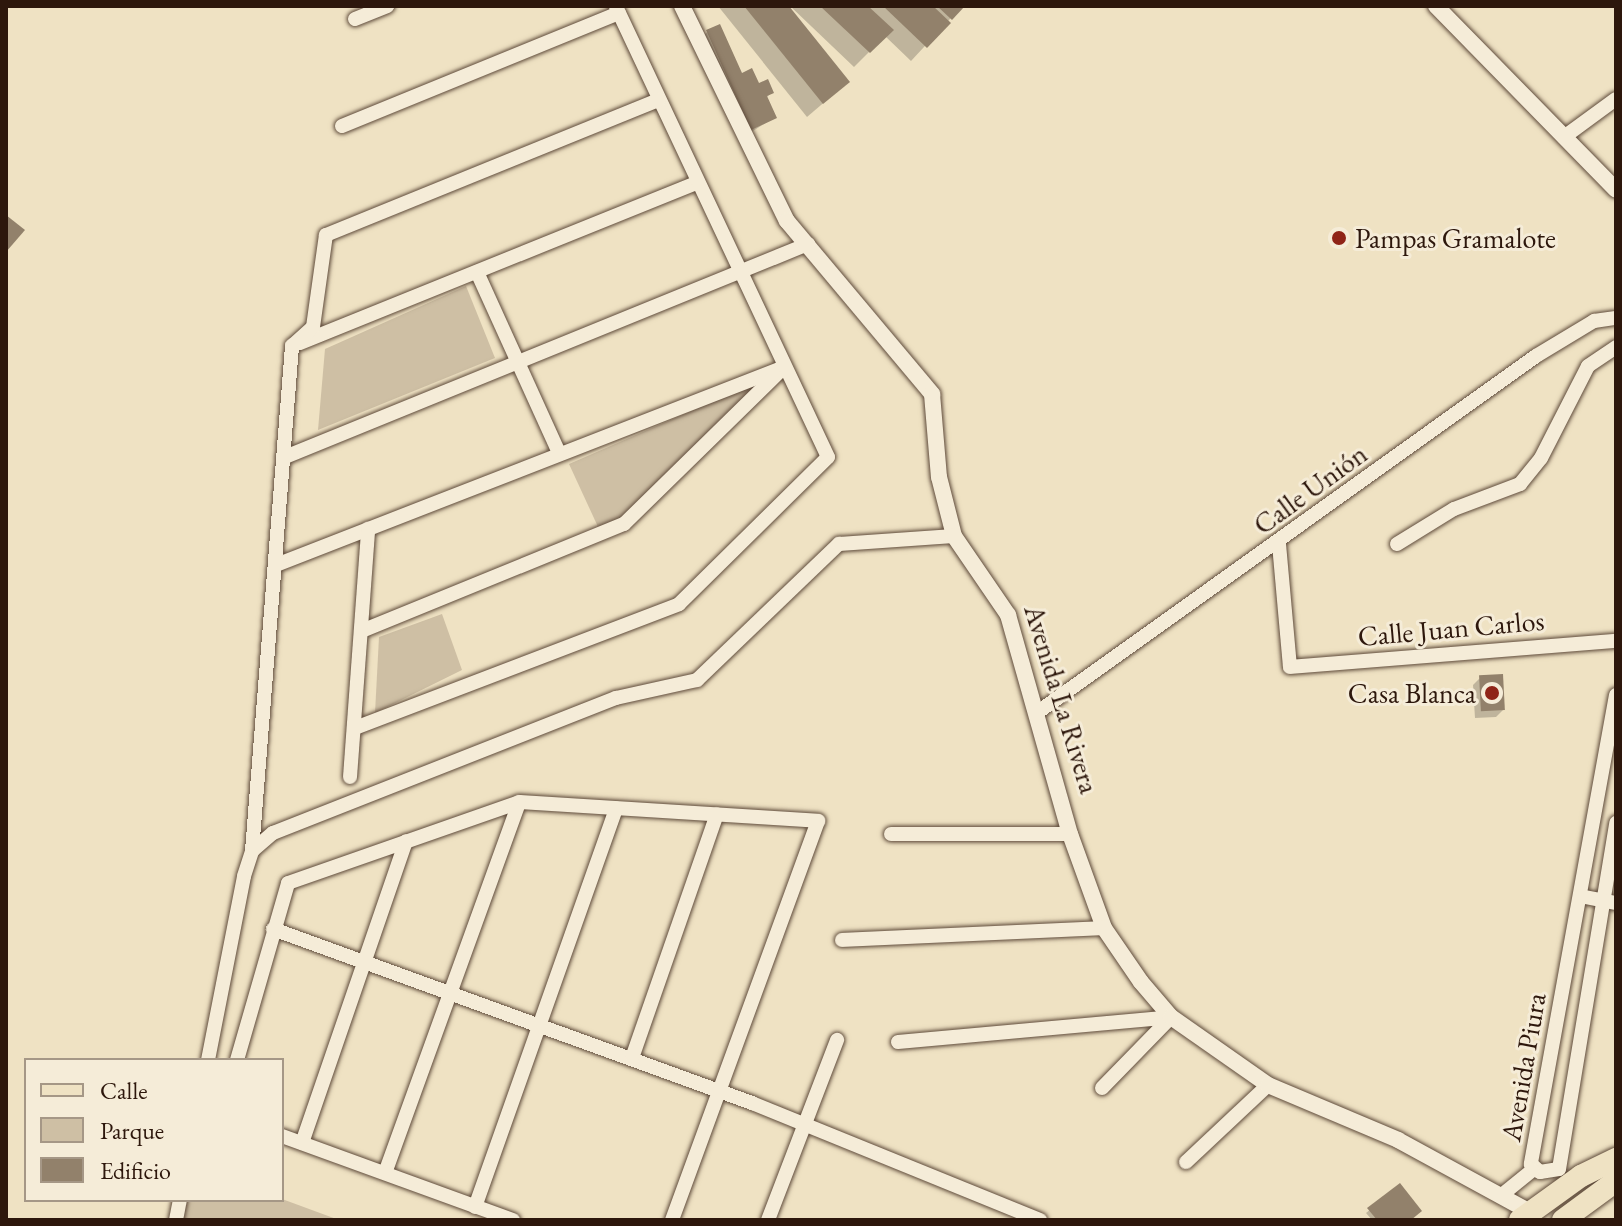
<!DOCTYPE html>
<html>
<head>
<meta charset="utf-8">
<style>
	body { margin:0 }
	#map { position:relative; width:1622px; height:1226px; overflow:hidden; background:#efe2c3; font-family:"EB Garamond",serif }
	div>[style] { position:absolute }
	.green>* { inset:0; background:#cebfa4 }
	.shadow>* { inset:0; background:#0003 }
	.building>* { inset:0; background:#92816b; transform-origin:0 0 }
	.roads { filter:drop-shadow(0 0 2px #5e4a3a) drop-shadow(0 0 2px #5e4a3a) }
	.minor>* { height:14px; margin:-7px; padding:0 7px; transform-origin:7px; border-radius:7px; background:#f5ecd8 }
	.tertiary>* { height:16px; margin:-8px; padding:0 8px; transform-origin:8px; border-radius:8px; background:#f5ecd8 }
	.primary>* { height:22px; margin:-11px; padding:0 11px; transform-origin:11px; border-radius:11px; background:#efe2c3 }
	.dots>* { width:22px; height:22px; translate:-50% -50%; box-sizing:border-box; border:4px solid #f5ecd8; border-radius:50% }
	span { translate:-50% -50%; white-space:nowrap; text-align:center; line-height:1.15; -webkit-text-stroke:6px #f5ecd8; paint-order:stroke }
	.poi-label { font-size:28px; color:#2d170c }
	.left { translate:0 -50%; text-align:left }
	.right { translate:-100% -50%; text-align:right }
	.street-label { font-size:28px; color:#2d170c }
	.frame { position:absolute; inset:0; border:8px solid #2d170c; pointer-events:none }
	.legend { position:absolute; left:24px; top:1058px; width:260px; height:144px; box-sizing:border-box; background:#f5ecd8; border:2px solid #a59786; margin:0; padding:10px 14px; list-style:none; font-size:24px; color:#2d170c }
	.legend li { display:flex; align-items:center; gap:16px; height:40px }
	.legend b { width:40px; border:2px solid #a59786 }
</style>
</head>
<body>
<div id="map">
	<div class="green">
		<i style="clip-path:polygon(466px 286px,495px 358px,318px 430px,325px 349px)"></i>
		<i style="clip-path:polygon(763px 380px,619px 522px,599px 529px,569px 464px)"></i>
		<i style="clip-path:polygon(442px 614px,462px 670px,375px 713px,379px 637px)"></i>
		<i style="clip-path:polygon(282px 1199px,339px 1220px,182px 1220px,185px 1200px)"></i>
	</div>
	<div class="shadow">
		<i style="clip-path:polygon(718px 6px,788px 6px,848px 82px,807px 117px)"></i>
		<i style="clip-path:polygon(790px 6px,962px 6px,911px 61px,885px 36px,854px 67px)"></i>
		<i style="clip-path:polygon(707px 32px,741px 75px,772px 92px,766px 98px,775px 117px,740px 139px,696px 43px)"></i>
		<i style="clip-path:polygon(1480px 678px,1503px 710px,1496px 717px,1475px 718px,1473px 685px)"></i>
		<i style="clip-path:polygon(1399px 1186px,1409px 1220px,1372px 1220px,1366px 1213px)"></i>
	</div>
	<div class="building">
		<i style="clip-path:polygon(744px 6px,789px 6px,850px 82px,823px 104px)"></i>
		<i style="clip-path:polygon(820px 6px,868px 6px,894px 30px,870px 53px)"></i>
		<i style="clip-path:polygon(883px 6px,933px 6px,951px 23px,927px 48px)"></i>
		<i style="clip-path:polygon(937px 6px,965px 6px,952px 20px)"></i>
		<i style="clip-path:polygon(720px 24px,742px 73px,752px 68px,759px 83px,768px 79px,774px 93px,767px 96px,777px 118px,751px 130px,706px 30px)"></i>
		<i style="clip-path:polygon(6px 215px,25px 230px,6px 252px)"></i>
		<i style="left:1503px;top:674px;width:36px;height:24px;rotate:87deg"></i>
		<i style="clip-path:polygon(1400px 1183px,1422px 1211px,1411px 1220px,1377px 1220px,1367px 1208px)"></i>
	</div>
	<div class="roads">
		<div class="minor">
			<i style="left:355px;top:19px;width:35px;rotate:-22deg"></i>
			<i style="left:342px;top:126px;width:299px;rotate:-22.2deg"></i>
			<i style="left:1564px;top:137px;width:64px;rotate:-36.2deg"></i>
			<i style="left:477px;top:272px;width:199px;rotate:65.6deg"></i>
			<i style="left:300px;top:343px;width:428px;rotate:-22deg"></i>
			<i style="left:285px;top:457px;width:565px;rotate:-22.16deg"></i>
			<i style="left:1279px;top:544px;width:123px;rotate:84.9deg"></i>
			<i style="left:1290px;top:667px;width:327px;rotate:-4.6deg"></i>
			<i style="left:1397px;top:544px;width:67px;rotate:-31.6deg"></i>
			<i style="left:1454px;top:509px;width:71px;rotate:-20.7deg"></i>
			<i style="left:1520px;top:484px;width:33px;rotate:-51deg"></i>
			<i style="left:1541px;top:458px;width:103px;rotate:-62.9deg"></i>
			<i style="left:1588px;top:366px;width:34px;rotate:-34deg"></i>
			<i style="left:276px;top:565px;width:545px;rotate:-21.29deg"></i>
			<i style="left:364px;top:630px;width:281px;rotate:-22.2deg"></i>
			<i style="left:624px;top:524px;width:216px;rotate:-44.4deg"></i>
			<i style="left:1616px;top:695px;width:477px;rotate:100.3deg"></i>
			<i style="left:1531px;top:1164px;width:12px;rotate:42deg"></i>
			<i style="left:1540px;top:1172px;width:19px;rotate:-9deg"></i>
			<i style="left:1559px;top:1169px;width:351px;rotate:-80.6deg"></i>
			<i style="left:1038px;top:712px;width:612px;rotate:-35.56deg"></i>
			<i style="left:1536px;top:356px;width:68px;rotate:-31.1deg"></i>
			<i style="left:1594px;top:321px;width:22px;rotate:-8deg"></i>
			<i style="left:355px;top:728px;width:347px;rotate:-20.9deg"></i>
			<i style="left:679px;top:604px;width:209px;rotate:-44.6deg"></i>
			<i style="left:828px;top:457px;width:498px;rotate:-115.2deg"></i>
			<i style="left:350px;top:777px;width:249px;rotate:-85.8deg"></i>
			<i style="left:891px;top:834px;width:179px"></i>
			<i style="left:252px;top:851px;width:507px;rotate:-85.47deg"></i>
			<i style="left:292px;top:346px;width:28px;rotate:-42deg"></i>
			<i style="left:313px;top:327px;width:93px;rotate:-82deg"></i>
			<i style="left:326px;top:235px;width:359px;rotate:-22.1deg"></i>
			<i style="left:1580px;top:896px;width:37px;rotate:11deg"></i>
			<i style="left:273px;top:929px;width:510px;rotate:19.96deg"></i>
			<i style="left:752px;top:1103px;width:311px;rotate:22.1deg"></i>
			<i style="left:842px;top:940px;width:262px;rotate:-2.6deg"></i>
			<i style="left:898px;top:1042px;width:274px;rotate:-5.2deg"></i>
			<i style="left:632px;top:1058px;width:258px;rotate:-70.8deg"></i>
			<i style="left:208px;top:1060px;width:187px;rotate:-78.9deg"></i>
			<i style="left:244px;top:876px;width:26px;rotate:-72deg"></i>
			<i style="left:252px;top:851px;width:28px;rotate:-41deg"></i>
			<i style="left:273px;top:833px;width:369px;rotate:-21.5deg"></i>
			<i style="left:616px;top:698px;width:83px;rotate:-12.5deg"></i>
			<i style="left:697px;top:680px;width:197px;rotate:-43.8deg"></i>
			<i style="left:839px;top:544px;width:115px;rotate:-4deg"></i>
			<i style="left:237px;top:1060px;width:184px;rotate:-73.9deg"></i>
			<i style="left:288px;top:883px;width:245px;rotate:-19.3deg"></i>
			<i style="left:519px;top:802px;width:300px;rotate:3.6deg"></i>
			<i style="left:818px;top:821px;width:425px;rotate:110.1deg"></i>
			<i style="left:1102px;top:1088px;width:99px;rotate:-45.8deg"></i>
			<i style="left:282px;top:1136px;width:246px;rotate:20deg"></i>
			<i style="left:302px;top:1143px;width:319px;rotate:-71deg"></i>
			<i style="left:1186px;top:1162px;width:112px;rotate:-43.2deg"></i>
			<i style="left:385px;top:1173px;width:394px;rotate:-70.1deg"></i>
			<i style="left:1503px;top:1194px;width:38px;rotate:-39deg"></i>
			<i style="left:475px;top:1207px;width:423px;rotate:-70.5deg"></i>
			<i style="left:176px;top:1220px;width:20px;rotate:-79deg"></i>
			<i style="left:768px;top:1220px;width:193px;rotate:-69deg"></i>
		</div>
		<div class="tertiary">
			<i style="left:682px;top:6px;width:239px;rotate:64deg"></i>
			<i style="left:787px;top:221px;width:226px;rotate:50deg"></i>
			<i style="left:932px;top:394px;width:83px;rotate:85.2deg"></i>
			<i style="left:939px;top:477px;width:61px;rotate:75.7deg"></i>
			<i style="left:954px;top:536px;width:96px;rotate:55.6deg"></i>
			<i style="left:1008px;top:615px;width:228px;rotate:74.2deg"></i>
			<i style="left:1070px;top:834px;width:100px;rotate:70.1deg"></i>
			<i style="left:1104px;top:928px;width:65px;rotate:55.6deg"></i>
			<i style="left:1141px;top:982px;width:46px;rotate:49.4deg"></i>
			<i style="left:1171px;top:1017px;width:118px;rotate:35deg"></i>
			<i style="left:1268px;top:1085px;width:141px;rotate:22.9deg"></i>
			<i style="left:1398px;top:1140px;width:150px;rotate:28.6deg"></i>
			<i style="left:1436px;top:6px;width:257px;rotate:45.6deg"></i>
		</div>
		<div class="primary">
			<i style="left:1520px;top:1220px;width:75px;rotate:-35.8deg"></i>
			<i style="left:1581px;top:1176px;width:39px;rotate:-26deg"></i>
			<i style="left:1563px;top:1220px;width:66px;rotate:-36.3deg"></i>
		</div>
	</div>
	<div class="dots">
		<i style="left:1339px;top:238px;background:#8f2418"></i>
		<i style="left:1492px;top:693px;background:#8f2418"></i>
	</div>
	<div class="poi-label">
		<span class="left" style="left:1355px;top:238px">Pampas Gramalote</span>
		<span class="right" style="left:1476px;top:693px">Casa Blanca</span>
	</div>
	<div class="street-label">
		<span style="left:1310px;top:489px;rotate:-36deg">Calle Unión</span>
		<span style="left:1451px;top:628px;rotate:-5deg">Calle Juan Carlos</span>
		<span style="left:1062px;top:699px;rotate:73deg">Avenida La Rivera</span>
		<span style="left:1523px;top:1067px;rotate:-80deg">Avenida Piura</span>
	</div>
	<div class="frame"></div>
	<ul class="legend">
	<li><b style="height:10px;background:#efe2c3"></b>Calle</li>
	<li><b style="height:22px;background:#cebfa4"></b>Parque</li>
	<li><b style="height:22px;background:#92816b"></b>Edificio</li>
	</ul>
</div>
</body>
</html>
